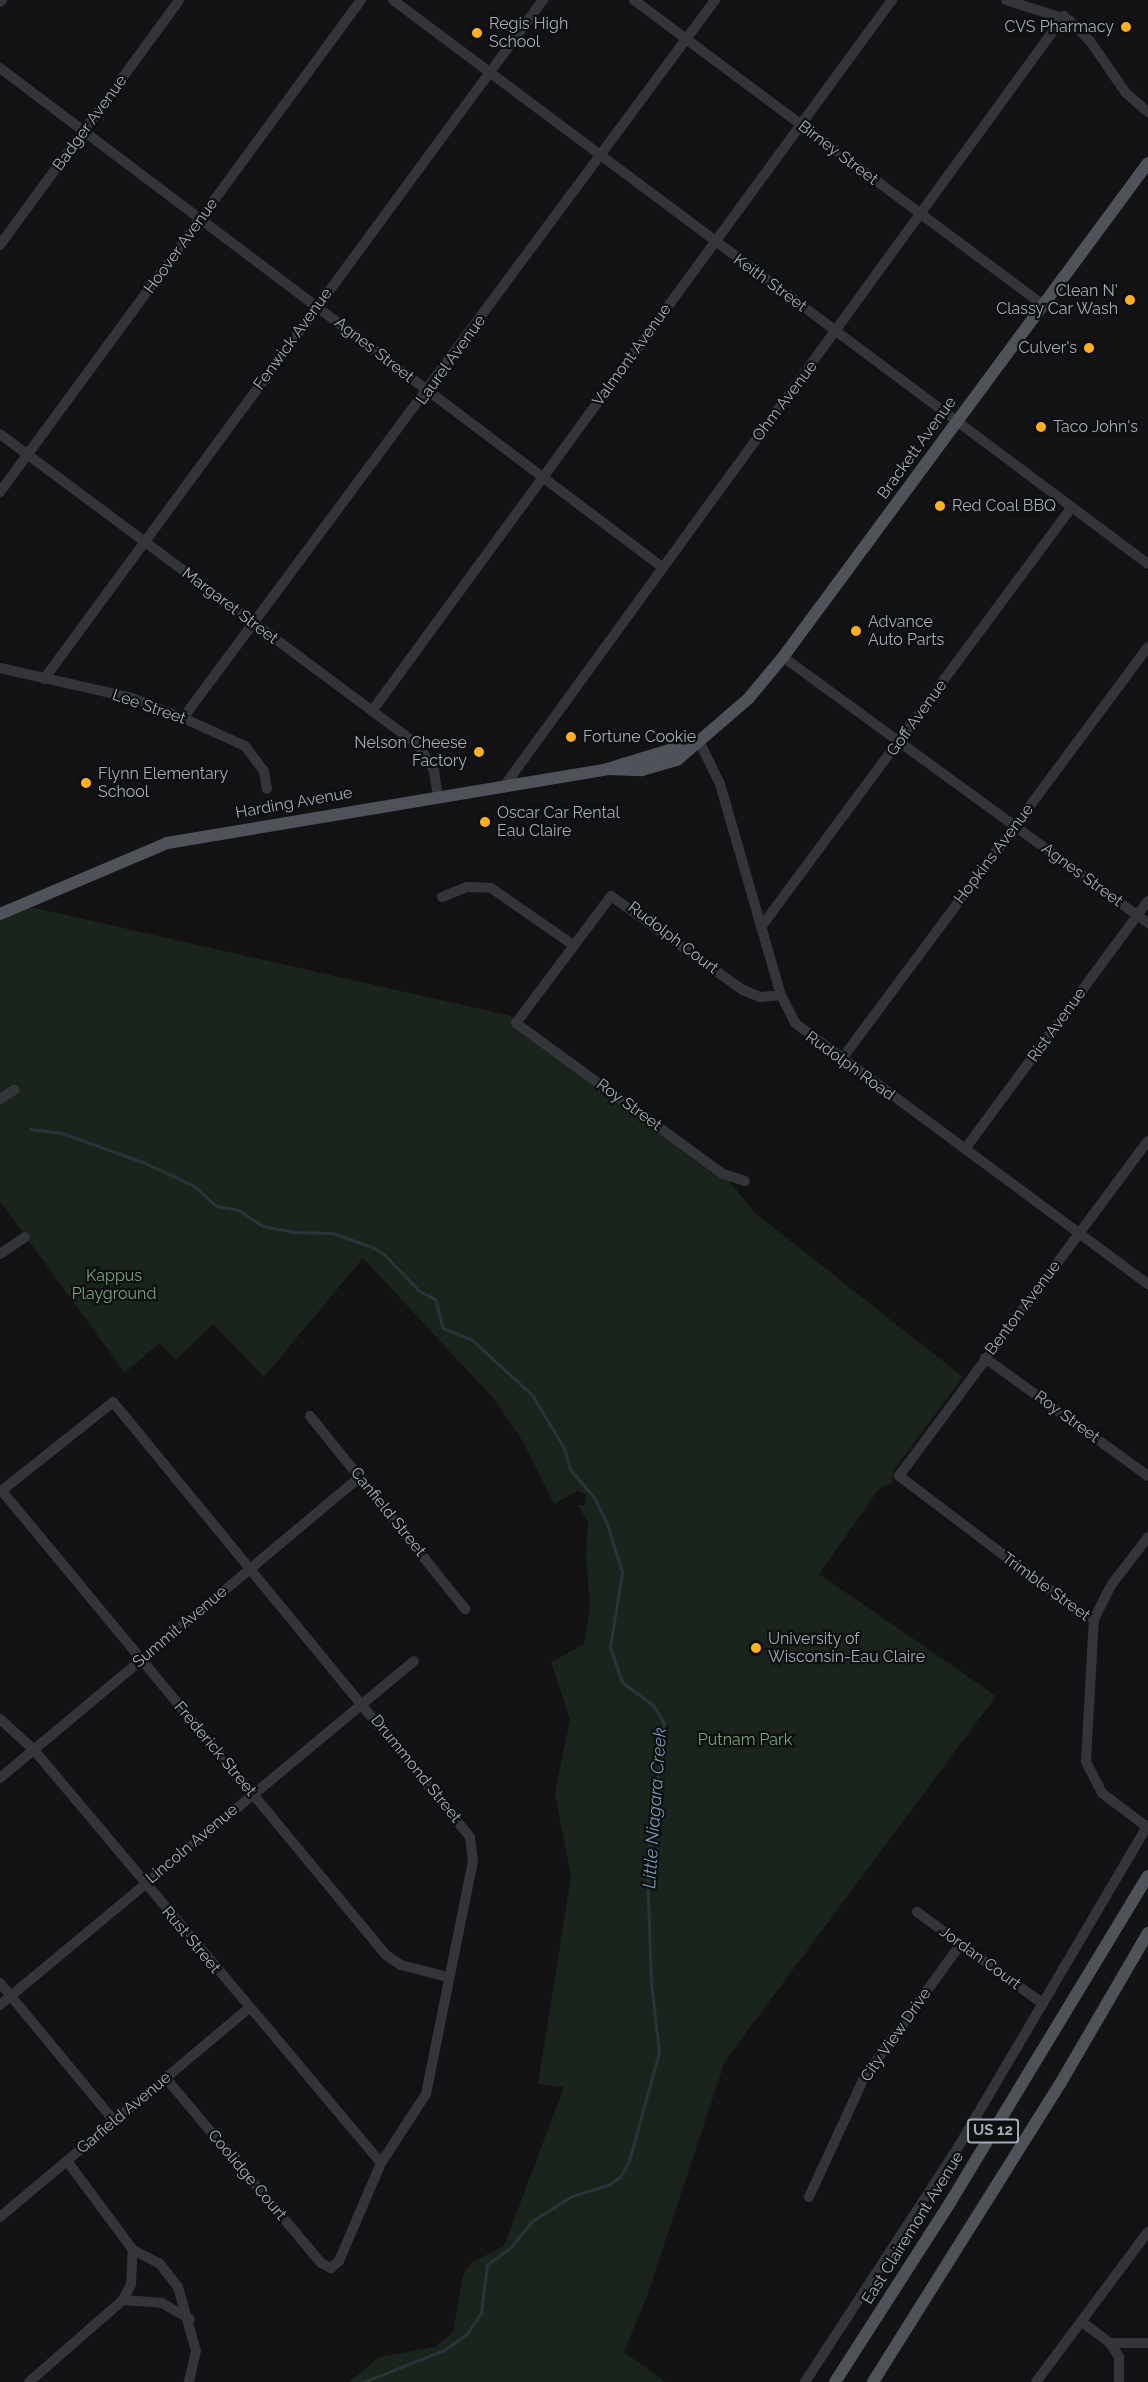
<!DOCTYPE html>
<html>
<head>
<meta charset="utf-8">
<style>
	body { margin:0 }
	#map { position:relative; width:1148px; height:2382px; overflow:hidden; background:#131315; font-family:Raleway,sans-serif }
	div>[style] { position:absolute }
	.green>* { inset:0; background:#1b241c }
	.stream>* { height:3px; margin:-1.5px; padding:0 1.5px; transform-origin:1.5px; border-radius:1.5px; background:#29333a }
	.minor>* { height:10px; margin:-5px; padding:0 5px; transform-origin:5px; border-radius:5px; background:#34353b }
	.major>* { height:12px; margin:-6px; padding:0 6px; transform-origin:6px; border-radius:6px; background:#50525a }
	.dots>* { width:16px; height:16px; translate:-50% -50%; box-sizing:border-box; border:3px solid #0e0f10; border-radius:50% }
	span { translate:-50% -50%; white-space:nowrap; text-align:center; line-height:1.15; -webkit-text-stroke:4.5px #0e0f10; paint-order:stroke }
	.shield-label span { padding:2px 4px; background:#0e0f10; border:2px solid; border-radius:4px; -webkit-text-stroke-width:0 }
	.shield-label { font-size:15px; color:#a4aab7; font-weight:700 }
	.poi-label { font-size:16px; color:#a4aab7 }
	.left { translate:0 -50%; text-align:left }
	.right { translate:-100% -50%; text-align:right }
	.street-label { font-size:16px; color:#a4aab7 }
	.park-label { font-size:16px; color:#79a47b }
	.water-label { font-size:18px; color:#7899b5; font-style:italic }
</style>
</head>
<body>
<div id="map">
	<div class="green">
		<i style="clip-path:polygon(22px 905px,515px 1017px,723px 1174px,755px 1213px,963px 1377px,893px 1471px,892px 1482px,879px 1489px,819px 1574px,996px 1696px,725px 2061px,647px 2296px,624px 2352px,665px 2382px,349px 2382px,379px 2357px,435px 2347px,453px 2332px,463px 2275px,471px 2263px,504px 2246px,564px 2087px,538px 2084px,571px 1877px,555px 1793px,570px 1719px,551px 1662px,584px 1644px,590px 1606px,586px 1558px,588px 1521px,577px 1505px,585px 1505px,586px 1494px,577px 1491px,554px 1504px,522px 1440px,494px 1399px,363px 1258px,264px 1377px,213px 1324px,176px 1360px,159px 1343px,125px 1373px,0 1201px,0 914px)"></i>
	</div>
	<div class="stream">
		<i style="left:30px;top:1129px;width:32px;rotate:7deg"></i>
		<i style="left:62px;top:1133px;width:88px;rotate:19.9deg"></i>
		<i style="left:145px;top:1163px;width:54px;rotate:25.1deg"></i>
		<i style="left:194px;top:1186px;width:30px;rotate:42deg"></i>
		<i style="left:216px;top:1206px;width:22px;rotate:10deg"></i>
		<i style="left:238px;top:1210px;width:30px;rotate:33deg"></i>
		<i style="left:263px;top:1226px;width:31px;rotate:11deg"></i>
		<i style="left:293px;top:1232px;width:40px;rotate:1.4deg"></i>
		<i style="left:333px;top:1233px;width:41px;rotate:19.7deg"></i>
		<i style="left:372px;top:1247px;width:14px;rotate:30deg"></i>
		<i style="left:384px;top:1254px;width:51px;rotate:46.6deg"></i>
		<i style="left:419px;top:1291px;width:18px;rotate:27deg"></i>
		<i style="left:435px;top:1299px;width:30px;rotate:75deg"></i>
		<i style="left:443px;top:1328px;width:31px;rotate:22deg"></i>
		<i style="left:472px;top:1340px;width:81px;rotate:42.5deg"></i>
		<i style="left:532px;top:1395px;width:62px;rotate:58.9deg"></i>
		<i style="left:564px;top:1448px;width:22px;rotate:74deg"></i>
		<i style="left:570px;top:1469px;width:39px;rotate:50deg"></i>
		<i style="left:595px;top:1499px;width:28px;rotate:64deg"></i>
		<i style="left:607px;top:1524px;width:50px;rotate:72.6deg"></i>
		<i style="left:622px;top:1572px;width:76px;rotate:99.1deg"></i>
		<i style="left:610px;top:1647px;width:37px;rotate:71deg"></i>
		<i style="left:622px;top:1682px;width:40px;rotate:37deg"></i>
		<i style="left:654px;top:1706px;width:20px;rotate:60deg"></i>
		<i style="left:664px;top:1723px;width:146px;rotate:96.7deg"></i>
		<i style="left:647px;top:1868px;width:114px;rotate:88deg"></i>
		<i style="left:651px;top:1982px;width:70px;rotate:83.5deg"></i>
		<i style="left:659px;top:2052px;width:113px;rotate:105.4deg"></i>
		<i style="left:629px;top:2161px;width:18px;rotate:119deg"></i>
		<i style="left:620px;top:2177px;width:14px;rotate:146deg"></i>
		<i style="left:608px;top:2185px;width:38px;rotate:163deg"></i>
		<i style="left:572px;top:2196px;width:47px;rotate:148deg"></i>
		<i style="left:532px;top:2221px;width:33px;rotate:129deg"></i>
		<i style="left:511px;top:2247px;width:30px;rotate:143deg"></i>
		<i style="left:487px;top:2265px;width:48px;rotate:97.1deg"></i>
		<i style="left:481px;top:2313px;width:25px;rotate:124deg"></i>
		<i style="left:467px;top:2334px;width:28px;rotate:145deg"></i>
		<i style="left:444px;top:2350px;width:87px;rotate:158.4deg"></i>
	</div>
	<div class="minor">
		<i style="left:393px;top:0;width:942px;rotate:36.76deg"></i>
		<i style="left:634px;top:0;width:510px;rotate:36.71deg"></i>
		<i style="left:1006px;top:0;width:66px;rotate:17.6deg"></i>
		<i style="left:1069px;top:20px;width:30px;rotate:45deg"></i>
		<i style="left:1090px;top:41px;width:63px;rotate:55.3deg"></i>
		<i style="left:1126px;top:93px;width:29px;rotate:41deg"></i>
		<i style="left:0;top:2px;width:3px;rotate:-45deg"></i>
		<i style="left:0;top:68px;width:829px;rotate:37.01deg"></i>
		<i style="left:0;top:245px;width:303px;rotate:-53.8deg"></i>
		<i style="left:0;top:434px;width:521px;rotate:36.65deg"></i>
		<i style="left:418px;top:745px;width:31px;rotate:58deg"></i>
		<i style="left:434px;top:771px;width:24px;rotate:81deg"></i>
		<i style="left:0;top:492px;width:610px;rotate:-53.73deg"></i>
		<i style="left:783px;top:657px;width:452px;rotate:36.1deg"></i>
		<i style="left:0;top:668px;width:132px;rotate:12.7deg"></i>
		<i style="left:129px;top:697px;width:58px;rotate:21.3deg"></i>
		<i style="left:183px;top:718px;width:68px;rotate:24.3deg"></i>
		<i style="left:245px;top:746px;width:31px;rotate:53deg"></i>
		<i style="left:264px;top:771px;width:18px;rotate:81deg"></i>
		<i style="left:44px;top:679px;width:843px;rotate:-53.69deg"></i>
		<i style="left:372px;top:711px;width:881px;rotate:-53.82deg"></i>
		<i style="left:183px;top:718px;width:894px;rotate:-53.46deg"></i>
		<i style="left:699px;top:741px;width:48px;rotate:64deg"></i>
		<i style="left:720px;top:784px;width:220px;rotate:73.9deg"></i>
		<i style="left:781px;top:995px;width:31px;rotate:63deg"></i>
		<i style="left:795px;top:1023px;width:439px;rotate:36.5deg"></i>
		<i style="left:505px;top:785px;width:951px;rotate:-53.99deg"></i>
		<i style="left:442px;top:897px;width:27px;rotate:-22deg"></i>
		<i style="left:467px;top:887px;width:24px;rotate:2deg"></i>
		<i style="left:491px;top:888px;width:98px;rotate:34.7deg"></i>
		<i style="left:761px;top:927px;width:521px;rotate:-53.5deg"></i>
		<i style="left:841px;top:1060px;width:515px;rotate:-53.38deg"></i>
		<i style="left:0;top:1099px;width:17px;rotate:-33deg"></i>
		<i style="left:965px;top:1149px;width:308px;rotate:-53.6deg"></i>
		<i style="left:745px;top:1181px;width:23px;rotate:-162deg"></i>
		<i style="left:723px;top:1174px;width:256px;rotate:-143.9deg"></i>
		<i style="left:516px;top:1023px;width:159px;rotate:-53.2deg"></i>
		<i style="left:611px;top:896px;width:162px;rotate:35.5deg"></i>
		<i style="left:743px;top:990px;width:18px;rotate:22deg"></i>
		<i style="left:760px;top:997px;width:21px;rotate:-5deg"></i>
		<i style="left:0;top:1254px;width:30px;rotate:-34deg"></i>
		<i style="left:985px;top:1358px;width:201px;rotate:35.9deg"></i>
		<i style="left:310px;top:1416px;width:248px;rotate:51.2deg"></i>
		<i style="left:2px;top:1491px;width:602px;rotate:50.39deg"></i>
		<i style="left:386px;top:1955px;width:18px;rotate:34deg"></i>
		<i style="left:401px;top:1965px;width:49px;rotate:14.3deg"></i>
		<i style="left:0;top:1492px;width:144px;rotate:-38.5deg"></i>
		<i style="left:113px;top:1402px;width:563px;rotate:50.62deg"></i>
		<i style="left:470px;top:1837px;width:24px;rotate:83deg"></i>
		<i style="left:473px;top:1861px;width:238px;rotate:101.4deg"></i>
		<i style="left:426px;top:2094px;width:82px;rotate:123.1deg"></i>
		<i style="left:381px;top:2163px;width:107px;rotate:113.2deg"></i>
		<i style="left:339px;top:2261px;width:11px;rotate:139deg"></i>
		<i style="left:331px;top:2268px;width:11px;rotate:-153deg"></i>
		<i style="left:321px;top:2263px;width:241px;rotate:-130deg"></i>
		<i style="left:1094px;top:1619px;width:39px;rotate:-63deg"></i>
		<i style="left:1112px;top:1584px;width:59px;rotate:-52.5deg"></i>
		<i style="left:0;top:1719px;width:46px;rotate:42.4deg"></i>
		<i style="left:34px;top:1750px;width:539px;rotate:49.96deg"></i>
		<i style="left:0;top:1778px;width:469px;rotate:-39.9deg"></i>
		<i style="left:1147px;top:1827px;width:56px;rotate:-142.9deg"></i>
		<i style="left:1102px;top:1793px;width:36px;rotate:-117deg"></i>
		<i style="left:1086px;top:1761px;width:142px;rotate:-86.8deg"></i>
		<i style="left:1094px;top:1619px;width:17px;rotate:-155deg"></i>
		<i style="left:1079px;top:1612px;width:226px;rotate:-142.9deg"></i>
		<i style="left:899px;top:1476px;width:417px;rotate:-53.4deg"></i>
		<i style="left:917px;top:1912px;width:156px;rotate:36.1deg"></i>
		<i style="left:0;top:1983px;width:179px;rotate:50.4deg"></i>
		<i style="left:0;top:2005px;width:538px;rotate:-39.72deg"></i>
		<i style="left:67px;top:2161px;width:111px;rotate:53.4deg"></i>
		<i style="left:133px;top:2250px;width:30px;rotate:27deg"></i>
		<i style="left:160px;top:2264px;width:29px;rotate:52deg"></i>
		<i style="left:178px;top:2287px;width:66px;rotate:74.3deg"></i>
		<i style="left:196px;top:2351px;width:32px;rotate:103deg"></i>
		<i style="left:809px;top:2197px;width:133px;rotate:-65.2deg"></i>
		<i style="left:865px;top:2076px;width:163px;rotate:-54deg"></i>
		<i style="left:0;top:2217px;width:324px;rotate:-40deg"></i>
		<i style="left:123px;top:2300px;width:39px;rotate:4deg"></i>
		<i style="left:162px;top:2303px;width:32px;rotate:30deg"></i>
		<i style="left:1082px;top:2322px;width:35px;rotate:37deg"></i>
		<i style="left:1110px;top:2343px;width:38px"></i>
		<i style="left:1110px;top:2343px;width:17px;rotate:57deg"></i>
		<i style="left:1119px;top:2357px;width:25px;rotate:90deg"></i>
		<i style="left:29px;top:2382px;width:125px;rotate:-41.1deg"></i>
		<i style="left:123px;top:2300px;width:18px;rotate:-63deg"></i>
		<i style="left:131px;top:2284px;width:34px;rotate:-87deg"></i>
		<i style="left:805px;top:2382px;width:278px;rotate:-56.9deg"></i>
		<i style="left:957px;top:2149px;width:376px;rotate:-59.5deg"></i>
		<i style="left:1036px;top:2382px;width:187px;rotate:-53.3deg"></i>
	</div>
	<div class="major">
		<i style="left:607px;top:769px;width:35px;rotate:2deg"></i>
		<i style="left:642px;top:770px;width:36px;rotate:-16deg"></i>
		<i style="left:677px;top:760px;width:94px;rotate:-40.7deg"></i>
		<i style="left:748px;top:699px;width:55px;rotate:-50.2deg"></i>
		<i style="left:783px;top:657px;width:614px;rotate:-53.54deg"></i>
		<i style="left:0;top:914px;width:181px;rotate:-23deg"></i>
		<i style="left:167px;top:843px;width:446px;rotate:-9.5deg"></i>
		<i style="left:607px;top:769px;width:96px;rotate:-16.9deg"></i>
		<i style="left:835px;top:2382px;width:215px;rotate:-57.3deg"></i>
		<i style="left:951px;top:2201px;width:380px;rotate:-58.8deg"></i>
		<i style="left:873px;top:2382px;width:352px;rotate:-57.9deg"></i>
		<i style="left:1060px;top:2084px;width:175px;rotate:-59.8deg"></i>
	</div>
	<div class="dots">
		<i style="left:1126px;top:27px;background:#ffb122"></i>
		<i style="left:477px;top:33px;background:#ffb122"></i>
		<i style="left:1130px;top:300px;background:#ffb122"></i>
		<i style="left:1089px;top:348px;background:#ffb122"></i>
		<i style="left:1041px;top:427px;background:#ffb122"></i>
		<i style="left:940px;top:506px;background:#ffb122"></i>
		<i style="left:856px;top:631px;background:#ffb122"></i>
		<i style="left:571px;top:737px;background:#ffb122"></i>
		<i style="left:479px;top:752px;background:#ffb122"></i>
		<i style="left:86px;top:783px;background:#ffb122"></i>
		<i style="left:485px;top:822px;background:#ffb122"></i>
		<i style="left:756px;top:1648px;background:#ffb122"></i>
	</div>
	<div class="shield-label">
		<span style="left:993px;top:2131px">US 12</span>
	</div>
	<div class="poi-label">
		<span class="left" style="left:489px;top:33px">Regis High<br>School</span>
		<span class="right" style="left:1114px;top:27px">CVS Pharmacy</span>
		<span class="right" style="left:1118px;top:300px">Clean N'<br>Classy Car Wash</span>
		<span class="right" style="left:1077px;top:348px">Culver's</span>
		<span class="left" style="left:1053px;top:427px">Taco John's</span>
		<span class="left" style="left:952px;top:506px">Red Coal BBQ</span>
		<span class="left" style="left:868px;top:631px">Advance<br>Auto Parts</span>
		<span class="left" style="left:583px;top:737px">Fortune Cookie</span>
		<span class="right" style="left:467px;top:752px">Nelson Cheese<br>Factory</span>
		<span class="left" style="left:98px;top:783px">Flynn Elementary<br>School</span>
		<span class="left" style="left:497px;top:822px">Oscar Car Rental<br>Eau Claire</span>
		<span class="left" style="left:768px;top:1648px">University of<br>Wisconsin-Eau Claire</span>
	</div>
	<div class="street-label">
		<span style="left:90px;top:123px;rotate:-54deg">Badger Avenue</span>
		<span style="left:838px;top:153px;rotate:37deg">Birney Street</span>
		<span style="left:181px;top:246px;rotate:-54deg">Hoover Avenue</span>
		<span style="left:770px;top:283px;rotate:36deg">Keith Street</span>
		<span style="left:293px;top:339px;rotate:-54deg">Fenwick Avenue</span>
		<span style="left:374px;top:350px;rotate:38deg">Agnes Street</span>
		<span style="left:632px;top:355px;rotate:-54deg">Valmont Avenue</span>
		<span style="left:451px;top:360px;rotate:-54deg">Laurel Avenue</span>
		<span style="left:785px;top:401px;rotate:-53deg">Ohm Avenue</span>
		<span style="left:917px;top:448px;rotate:-54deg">Brackett Avenue</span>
		<span style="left:230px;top:606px;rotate:37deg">Margaret Street</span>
		<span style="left:149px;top:707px;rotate:19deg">Lee Street</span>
		<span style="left:917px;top:718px;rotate:-54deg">Goff Avenue</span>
		<span style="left:294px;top:803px;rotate:-10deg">Harding Avenue</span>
		<span style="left:994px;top:854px;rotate:-53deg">Hopkins Avenue</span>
		<span style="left:1082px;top:875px;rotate:36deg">Agnes Street</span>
		<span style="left:673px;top:938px;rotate:37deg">Rudolph Court</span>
		<span style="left:1057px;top:1025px;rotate:-54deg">Rist Avenue</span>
		<span style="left:850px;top:1066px;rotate:36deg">Rudolph Road</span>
		<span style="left:629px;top:1105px;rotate:36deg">Roy Street</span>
		<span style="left:1023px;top:1308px;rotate:-53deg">Benton Avenue</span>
		<span style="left:1067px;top:1417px;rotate:36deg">Roy Street</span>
		<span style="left:388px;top:1512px;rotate:51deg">Canfield Street</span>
		<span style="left:1046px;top:1587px;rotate:36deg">Trimble Street</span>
		<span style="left:180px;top:1627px;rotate:-40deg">Summit Avenue</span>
		<span style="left:215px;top:1749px;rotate:50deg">Frederick Street</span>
		<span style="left:416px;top:1769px;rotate:51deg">Drummond Street</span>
		<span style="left:192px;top:1844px;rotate:-40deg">Lincoln Avenue</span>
		<span style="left:191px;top:1940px;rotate:50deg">Rust Street</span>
		<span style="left:980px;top:1958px;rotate:36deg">Jordan Court</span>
		<span style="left:896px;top:2035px;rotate:-55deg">City View Drive</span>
		<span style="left:124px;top:2113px;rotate:-40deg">Garfield Avenue</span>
		<span style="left:247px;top:2175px;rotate:50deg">Coolidge Court</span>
		<span style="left:913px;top:2228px;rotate:-58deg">East Clairemont Avenue</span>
	</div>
	<div class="park-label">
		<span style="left:114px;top:1285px">Kappus<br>Playground</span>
		<span style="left:745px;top:1740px">Putnam Park</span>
	</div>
	<div class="water-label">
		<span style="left:655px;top:1808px;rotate:-86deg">Little Niagara Creek</span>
	</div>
</div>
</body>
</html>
